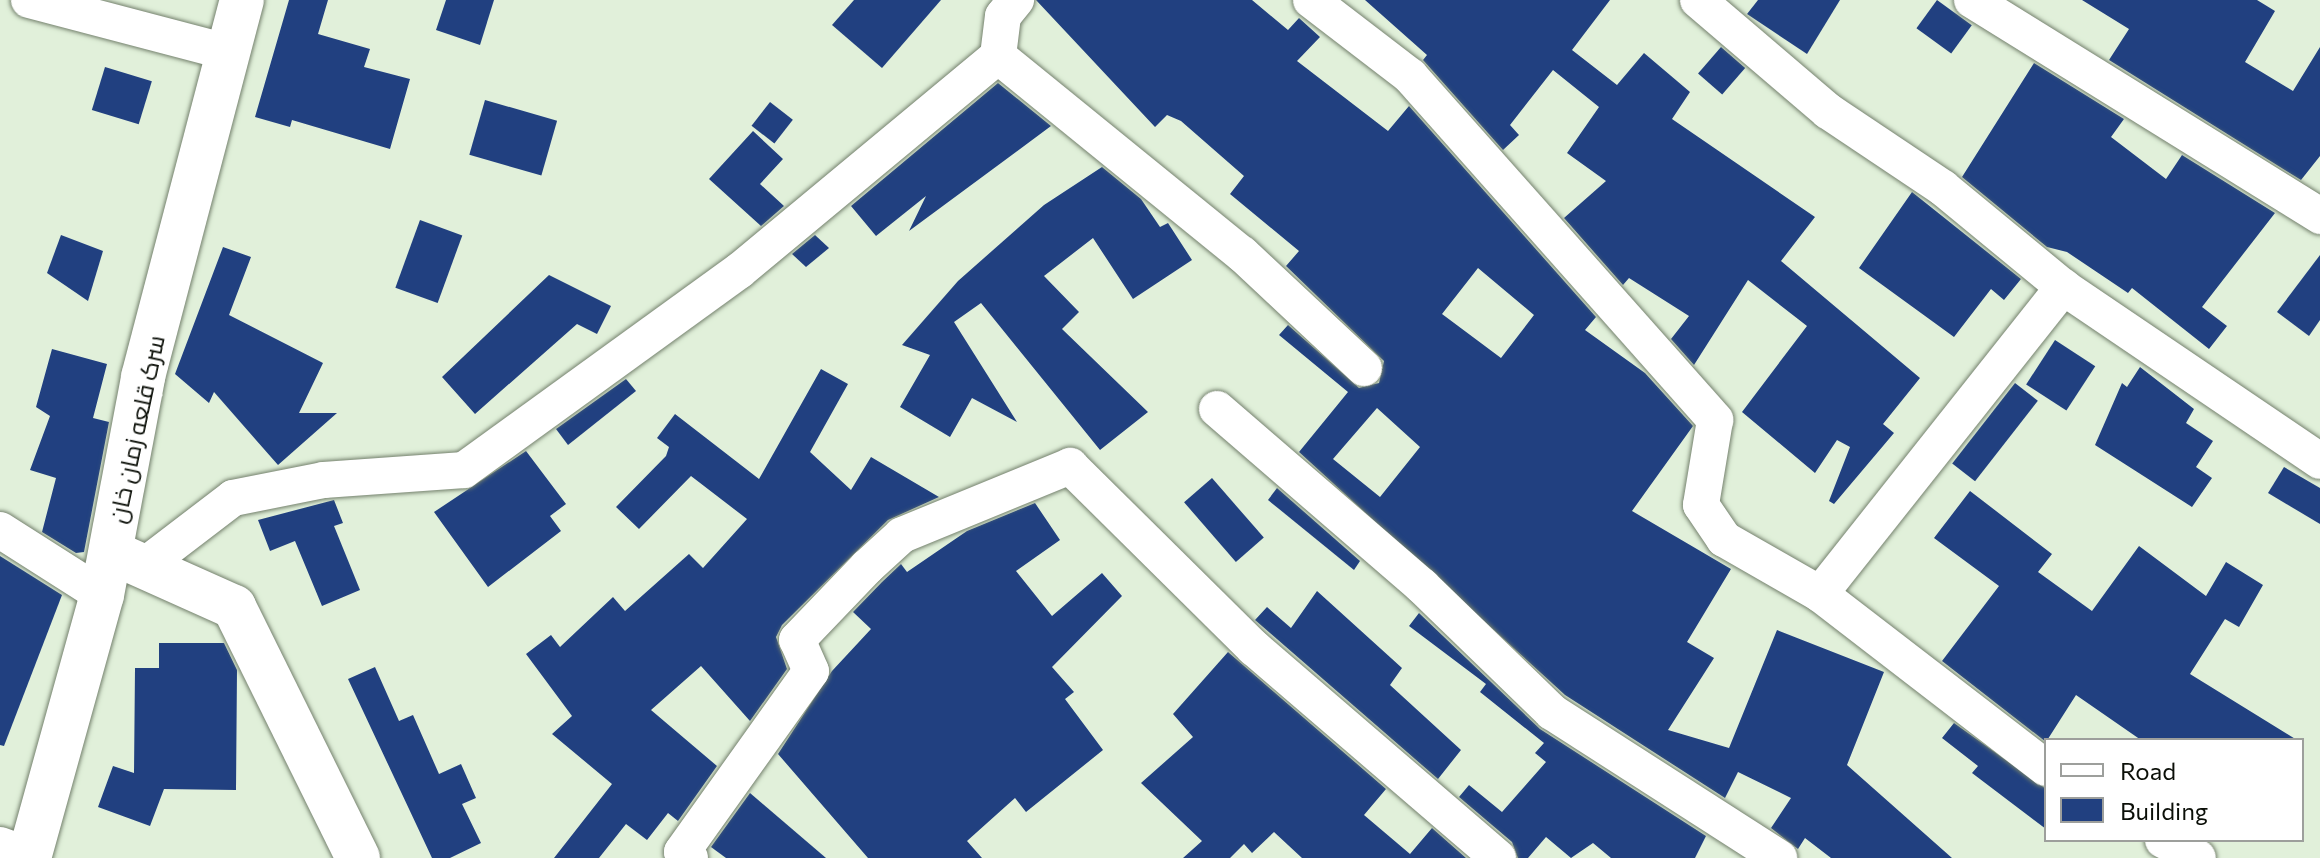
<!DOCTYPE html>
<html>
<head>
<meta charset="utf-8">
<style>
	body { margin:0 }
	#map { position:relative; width:2320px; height:858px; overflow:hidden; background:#e1f0da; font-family:Commissioner,Cairo,sans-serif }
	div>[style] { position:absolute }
	.building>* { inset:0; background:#214080; transform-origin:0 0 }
	.roads { filter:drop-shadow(0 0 2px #74816d) drop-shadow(0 0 2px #74816d) }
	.street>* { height:36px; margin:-18px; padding:0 18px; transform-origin:18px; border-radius:18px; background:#fff }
	.secondary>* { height:44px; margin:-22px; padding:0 22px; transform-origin:22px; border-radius:22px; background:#fff }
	span { translate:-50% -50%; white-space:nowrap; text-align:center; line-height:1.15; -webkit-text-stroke:8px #fff; paint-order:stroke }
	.street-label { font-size:24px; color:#0b0f08 }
	.legend { position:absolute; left:2044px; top:738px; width:260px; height:104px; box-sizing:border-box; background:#fff; border:2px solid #9d9f9c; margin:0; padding:10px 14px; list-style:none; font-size:24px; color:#0b0f08 }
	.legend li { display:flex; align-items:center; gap:16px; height:40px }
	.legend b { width:40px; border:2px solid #9d9f9c }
</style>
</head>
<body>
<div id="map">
	<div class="building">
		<i style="clip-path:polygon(289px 0,328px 0,318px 34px,370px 49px,364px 67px,410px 79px,390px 149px,292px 120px,290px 127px,255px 117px)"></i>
		<i style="clip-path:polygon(446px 0,494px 0,480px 45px,436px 30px)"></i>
		<i style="clip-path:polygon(854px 0,941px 0,882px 68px,832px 25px)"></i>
		<i style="clip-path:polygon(evenodd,1036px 0,1252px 0,1288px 30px,1299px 18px,1320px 37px,1297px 61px,1388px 131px,1409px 106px,1596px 317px,1585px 330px,1645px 373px,1693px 426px,1632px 511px,1731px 569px,1687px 642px,1714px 658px,1668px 730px,1729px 748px,1777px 630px,1884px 672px,1847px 765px,1952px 858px,1831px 858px,1805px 838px,1798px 849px,1771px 828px,1791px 798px,1738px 772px,1725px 798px,1565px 695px,1299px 452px,1348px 392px,1279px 335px,1288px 325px,1359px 388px,1379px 383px,1384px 361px,1286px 266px,1299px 251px,1230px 194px,1244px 176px,1181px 121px,1167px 115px,1155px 127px,1036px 0,1478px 268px,1534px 315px,1501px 358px,1442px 314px,1478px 268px,1036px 0,1377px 408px,1420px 447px,1380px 497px,1333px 459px,1377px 408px)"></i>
		<i style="clip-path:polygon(1365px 0,1610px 0,1572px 50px,1617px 85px,1644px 53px,1690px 92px,1672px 119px,1815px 217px,1781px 261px,1920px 378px,1883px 424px,1894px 433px,1834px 504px,1829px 501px,1850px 447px,1837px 440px,1815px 473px,1742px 412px,1807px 326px,1748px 280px,1694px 365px,1671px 339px,1689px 316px,1629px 278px,1623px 285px,1564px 218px,1606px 181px,1567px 153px,1599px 107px,1553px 70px,1510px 125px,1519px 135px,1503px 150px,1423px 60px,1427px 55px)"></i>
		<i style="clip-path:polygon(1758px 0,1840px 0,1807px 54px,1747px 14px)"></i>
		<i style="left:1937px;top:0;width:43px;height:35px;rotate:36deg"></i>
		<i style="clip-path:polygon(2082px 0,2257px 0,2275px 11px,2245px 62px,2293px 91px,2320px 47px,2320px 156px,2301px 180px,2109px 60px,2129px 29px)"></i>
		<i style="left:1721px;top:47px;width:32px;height:35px;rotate:41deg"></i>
		<i style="clip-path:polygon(2034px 63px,2124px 119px,2111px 137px,2166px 179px,2182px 155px,2275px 213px,2202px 307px,2227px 326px,2209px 349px,2132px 288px,2128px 293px,2067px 252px,2047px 247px,1962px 177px)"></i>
		<i style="left:105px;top:67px;width:49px;height:45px;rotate:17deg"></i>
		<i style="clip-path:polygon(998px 83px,1051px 126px,909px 231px,926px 196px,876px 236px,851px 206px)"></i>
		<i style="left:485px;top:100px;width:75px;height:57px;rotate:16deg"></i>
		<i style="left:770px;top:102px;width:29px;height:30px;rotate:38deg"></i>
		<i style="clip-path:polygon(753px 131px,783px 159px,760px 184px,784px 206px,761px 226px,709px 179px)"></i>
		<i style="clip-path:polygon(1102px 167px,1141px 199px,1160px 227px,1168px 223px,1192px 260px,1133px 299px,1093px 238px,1044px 276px,1079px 312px,1062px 329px,1148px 412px,1100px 450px,981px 303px,954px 322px,1017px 422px,972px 398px,950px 437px,900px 407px,930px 355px,902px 345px,958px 281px,1044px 205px)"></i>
		<i style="clip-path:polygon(1912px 192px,2021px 279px,2004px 300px,1991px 289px,1954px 337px,1859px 268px)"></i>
		<i style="left:420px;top:220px;width:45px;height:72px;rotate:20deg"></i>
		<i style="clip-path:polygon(61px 235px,103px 251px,88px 301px,47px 273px)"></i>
		<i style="clip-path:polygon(815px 235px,829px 248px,806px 267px,792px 254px)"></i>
		<i style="clip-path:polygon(223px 247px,251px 257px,229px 315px,323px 363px,299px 413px,337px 413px,278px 465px,214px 392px,209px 403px,175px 374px)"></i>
		<i style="clip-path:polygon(2320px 255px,2320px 320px,2309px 336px,2277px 312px)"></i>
		<i style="clip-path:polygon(549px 275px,611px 306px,597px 334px,577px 324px,475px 414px,442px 377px)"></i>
		<i style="left:2055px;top:340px;width:48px;height:53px;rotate:33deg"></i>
		<i style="clip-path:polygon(52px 349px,107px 364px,93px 418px,109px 422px,84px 552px,76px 553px,42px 532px,56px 478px,30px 470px,50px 416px,36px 407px)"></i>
		<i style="clip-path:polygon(2140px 367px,2194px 409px,2186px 423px,2213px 441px,2196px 467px,2212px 478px,2192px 507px,2095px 445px,2122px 383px,2127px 387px)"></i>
		<i style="clip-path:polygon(821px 369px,848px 384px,810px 452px,851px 490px,871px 457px,939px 497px,888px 520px,782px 625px,776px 637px,787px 669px,750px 721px,701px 666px,651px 710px,717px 766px,678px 821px,668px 813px,647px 840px,626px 824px,599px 858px,554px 858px,612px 784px,552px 734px,572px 716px,526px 654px,551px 635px,560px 647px,613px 597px,625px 611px,689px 554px,703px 568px,747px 519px,691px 476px,639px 529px,616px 507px,666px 456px,669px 447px,657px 438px,675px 414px,759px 479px)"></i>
		<i style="clip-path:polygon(626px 379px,636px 391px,568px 445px,556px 429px)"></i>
		<i style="left:2015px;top:383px;width:29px;height:102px;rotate:38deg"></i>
		<i style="clip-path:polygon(526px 451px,566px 504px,550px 516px,561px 531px,488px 587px,434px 512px)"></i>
		<i style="clip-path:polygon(2284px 467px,2320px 488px,2320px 524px,2268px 493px)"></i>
		<i style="left:1212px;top:478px;width:79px;height:37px;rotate:49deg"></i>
		<i style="clip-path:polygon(1277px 488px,1360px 561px,1354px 570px,1268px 500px)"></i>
		<i style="clip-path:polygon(1970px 491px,2052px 554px,2038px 572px,2092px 611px,2139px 546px,2206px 596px,2226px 562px,2263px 585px,2239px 627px,2225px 619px,2190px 674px,2297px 740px,2141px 740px,2076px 695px,2046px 742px,1942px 661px,1999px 586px,1934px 538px)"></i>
		<i style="clip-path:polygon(334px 500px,343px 523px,334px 526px,360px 590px,322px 606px,295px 541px,270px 551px,258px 520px)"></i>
		<i style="clip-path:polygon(1035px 503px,1060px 540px,1016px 571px,1052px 616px,1102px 573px,1122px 596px,1052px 667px,1074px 692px,1065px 699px,1103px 750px,1026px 812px,1015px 798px,967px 841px,982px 858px,868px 858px,778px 754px,832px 671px,871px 629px,853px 612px,882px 582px,901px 564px,907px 572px,967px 531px)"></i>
		<i style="clip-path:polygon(0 556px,62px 595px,4px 746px,0 745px)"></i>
		<i style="clip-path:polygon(1317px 591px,1402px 668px,1390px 685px,1461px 750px,1438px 779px,1255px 620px,1267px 607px,1291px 628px)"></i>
		<i style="clip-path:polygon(1419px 613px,1540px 729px,1706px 836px,1695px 858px,1611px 858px,1593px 843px,1571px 858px,1546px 837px,1528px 858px,1518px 858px,1512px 842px,1459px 797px,1469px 785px,1502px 812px,1546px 762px,1535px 753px,1544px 743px,1480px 692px,1486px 684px,1409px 626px)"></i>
		<i style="clip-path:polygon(159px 643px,224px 643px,237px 670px,236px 790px,164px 789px,150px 826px,98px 807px,113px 766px,134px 773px,135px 668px,159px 668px)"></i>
		<i style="clip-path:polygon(1228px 652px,1386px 789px,1364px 815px,1410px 854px,1432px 828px,1466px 858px,1302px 858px,1274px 832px,1252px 853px,1244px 844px,1230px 858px,1183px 858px,1202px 841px,1141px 783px,1193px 737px,1173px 714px)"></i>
		<i style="clip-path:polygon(375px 667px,399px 721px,413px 715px,439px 774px,461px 764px,476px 798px,462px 804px,481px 843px,450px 858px,432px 858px,348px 679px)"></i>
		<i style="clip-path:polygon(1954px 723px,2046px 789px,2046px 829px,1972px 773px,1978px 766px,1942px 738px)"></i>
		<i style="clip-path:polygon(750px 793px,826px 858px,726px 858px,711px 847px)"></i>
	</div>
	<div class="roads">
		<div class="street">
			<i style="left:29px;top:0;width:205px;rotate:14.7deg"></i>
			<i style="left:1311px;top:0;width:125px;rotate:37.5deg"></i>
			<i style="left:1410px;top:76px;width:460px;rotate:48.4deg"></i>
			<i style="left:1715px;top:420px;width:86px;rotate:99.4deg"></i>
			<i style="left:1701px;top:505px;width:41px;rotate:55.9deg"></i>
			<i style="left:1724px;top:539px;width:111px;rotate:29.8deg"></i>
			<i style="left:1820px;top:594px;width:285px;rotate:37.6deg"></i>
			<i style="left:1698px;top:0;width:171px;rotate:40.5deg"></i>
			<i style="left:1828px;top:111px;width:138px;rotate:33.8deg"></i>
			<i style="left:1943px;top:188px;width:156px;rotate:39.5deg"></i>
			<i style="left:2063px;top:287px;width:310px;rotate:34.1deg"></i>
			<i style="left:1972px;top:0;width:410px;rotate:31.8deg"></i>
			<i style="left:998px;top:56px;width:314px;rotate:39.1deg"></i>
			<i style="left:1242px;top:254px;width:167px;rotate:43.1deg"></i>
			<i style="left:1217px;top:409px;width:271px;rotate:40.8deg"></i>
			<i style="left:1422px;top:586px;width:181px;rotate:44.1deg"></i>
			<i style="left:1552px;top:712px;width:270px;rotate:32.7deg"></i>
			<i style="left:0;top:530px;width:121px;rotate:32.5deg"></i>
			<i style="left:144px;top:566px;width:112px;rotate:-37.4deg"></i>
			<i style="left:233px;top:498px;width:93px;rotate:-11.2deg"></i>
			<i style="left:324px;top:480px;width:140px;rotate:-4.1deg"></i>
			<i style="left:464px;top:470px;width:339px;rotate:-35.9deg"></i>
			<i style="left:739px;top:271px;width:337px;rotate:-39.7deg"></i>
			<i style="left:998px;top:56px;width:40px;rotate:-82.9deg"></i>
			<i style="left:1003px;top:16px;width:21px;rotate:-51deg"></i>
			<i style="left:1820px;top:594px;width:392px;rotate:-51.6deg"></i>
			<i style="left:2163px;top:840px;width:39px;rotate:27deg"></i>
			<i style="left:0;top:845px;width:32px;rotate:20deg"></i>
			<i style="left:690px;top:858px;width:10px;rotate:-143deg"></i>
			<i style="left:682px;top:852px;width:222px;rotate:-54.5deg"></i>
			<i style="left:811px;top:671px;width:34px;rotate:-114deg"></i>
			<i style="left:797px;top:640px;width:101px;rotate:-46.2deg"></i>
			<i style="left:867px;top:567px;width:47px;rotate:-42.4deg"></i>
			<i style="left:902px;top:535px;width:182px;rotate:-22.3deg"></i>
			<i style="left:1070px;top:466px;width:259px;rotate:44.7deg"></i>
			<i style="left:1254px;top:648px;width:322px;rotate:40.7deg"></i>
		</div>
		<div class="secondary">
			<i style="left:111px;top:552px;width:135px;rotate:24.1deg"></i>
			<i style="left:234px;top:607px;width:280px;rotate:63.7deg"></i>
			<i style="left:29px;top:858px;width:273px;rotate:-74.5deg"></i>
			<i style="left:102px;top:595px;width:222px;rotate:-79.3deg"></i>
			<i style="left:143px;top:377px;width:390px;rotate:-75.3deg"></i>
		</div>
	</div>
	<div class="street-label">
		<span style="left:136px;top:429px;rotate:-78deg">سرک قلعه زمان خان</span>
	</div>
	<ul class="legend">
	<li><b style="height:10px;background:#fff"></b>Road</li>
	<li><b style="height:22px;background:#214080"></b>Building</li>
	</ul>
</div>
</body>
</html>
